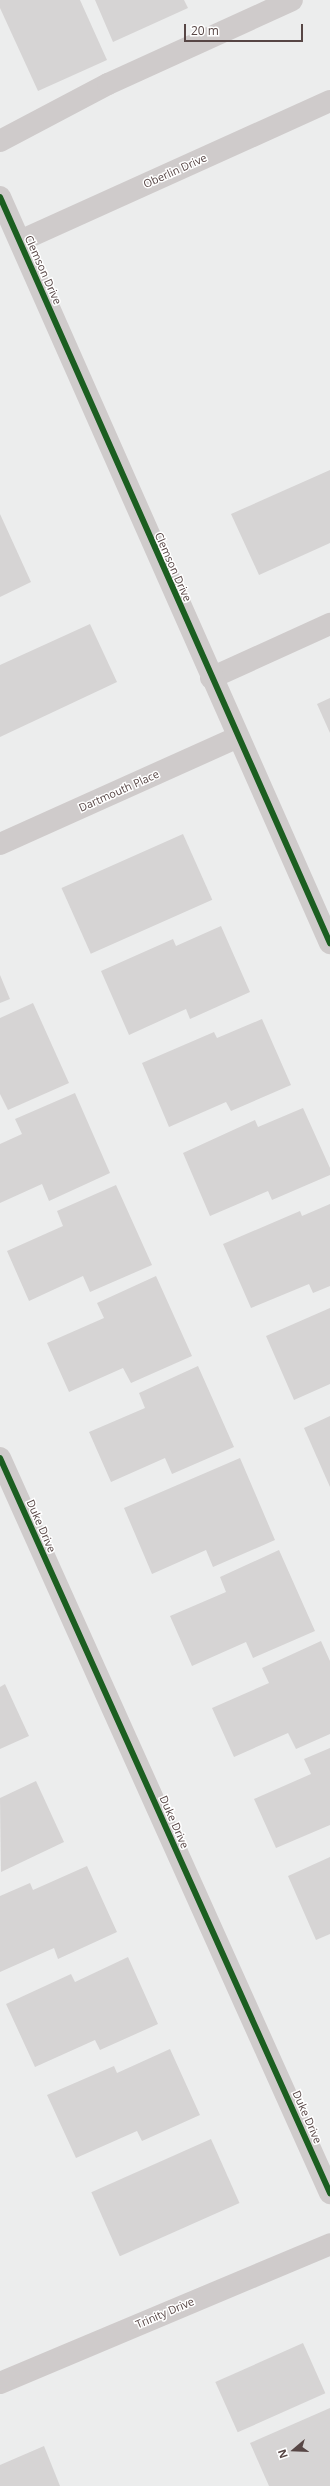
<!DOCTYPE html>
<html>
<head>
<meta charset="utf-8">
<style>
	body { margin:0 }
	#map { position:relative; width:330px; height:2486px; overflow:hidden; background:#eceded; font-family:"Open Sans",sans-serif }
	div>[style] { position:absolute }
	.building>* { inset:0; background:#d6d4d4; transform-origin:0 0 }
	.service>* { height:22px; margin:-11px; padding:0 11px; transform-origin:11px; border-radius:11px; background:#cfcbcb }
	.minor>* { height:22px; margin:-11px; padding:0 11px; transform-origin:11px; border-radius:11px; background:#cfcbcb }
	.cycleway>* { height:6px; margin:-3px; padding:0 3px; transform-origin:3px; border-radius:3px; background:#1b5e20 }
	span { translate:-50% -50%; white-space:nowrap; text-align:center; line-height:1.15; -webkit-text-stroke:3px #fff; paint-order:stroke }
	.street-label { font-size:11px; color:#574645 }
	.north { position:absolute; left:274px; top:2430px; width:40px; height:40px; -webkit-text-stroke:3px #fff; paint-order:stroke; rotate:251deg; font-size:11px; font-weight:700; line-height:16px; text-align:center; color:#574645 }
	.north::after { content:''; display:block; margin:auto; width:14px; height:18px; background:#574645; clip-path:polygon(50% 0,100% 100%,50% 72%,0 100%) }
	.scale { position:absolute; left:184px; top:24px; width:119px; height:18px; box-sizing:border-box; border:2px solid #574645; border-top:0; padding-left:5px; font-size:12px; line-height:14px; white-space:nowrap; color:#574645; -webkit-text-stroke:3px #fff; paint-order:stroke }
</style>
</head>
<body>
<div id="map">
	<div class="building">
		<i style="clip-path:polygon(0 0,80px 0,107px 60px,38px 91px,0 8px)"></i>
		<i style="clip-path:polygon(95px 0,184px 0,188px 8px,113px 42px)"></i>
		<i style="clip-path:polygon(330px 470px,330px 543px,259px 575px,231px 514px)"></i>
		<i style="clip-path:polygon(0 514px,31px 582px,0 597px)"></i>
		<i style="clip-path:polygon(90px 624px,117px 682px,0 737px,0 665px)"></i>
		<i style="clip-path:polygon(330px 698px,330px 733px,317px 704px)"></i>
		<i style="left:183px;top:834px;width:72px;height:133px;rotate:66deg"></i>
		<i style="clip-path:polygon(221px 926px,250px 992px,190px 1019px,186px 1009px,129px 1035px,101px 971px,173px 939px,176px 946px)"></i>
		<i style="clip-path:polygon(0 975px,10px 999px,0 1003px)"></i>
		<i style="clip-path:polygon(33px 1003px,69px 1083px,8px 1110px,0 1094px,0 1018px)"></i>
		<i style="clip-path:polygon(262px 1019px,291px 1085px,231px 1111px,226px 1102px,169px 1127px,142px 1063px,214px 1032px,217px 1038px)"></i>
		<i style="clip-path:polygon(75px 1093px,110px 1173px,49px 1201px,42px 1184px,0 1203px,0 1144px,22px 1134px,15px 1119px)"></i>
		<i style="clip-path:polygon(303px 1108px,330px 1168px,330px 1175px,272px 1200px,268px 1191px,210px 1216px,183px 1153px,255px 1120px,258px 1127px)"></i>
		<i style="clip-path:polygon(116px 1185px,152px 1265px,90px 1292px,83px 1276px,29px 1301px,7px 1251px,63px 1226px,57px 1211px)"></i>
		<i style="clip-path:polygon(330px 1204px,330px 1286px,313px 1293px,309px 1284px,251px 1308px,223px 1244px,300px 1211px,302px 1216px)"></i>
		<i style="clip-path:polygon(156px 1276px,192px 1356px,131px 1383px,123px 1368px,69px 1392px,47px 1343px,104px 1318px,97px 1303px)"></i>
		<i style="clip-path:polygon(330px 1308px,330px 1384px,294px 1400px,266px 1336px)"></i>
		<i style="clip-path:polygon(198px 1366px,234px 1447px,172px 1474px,165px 1458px,111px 1482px,89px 1432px,145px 1408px,139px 1393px)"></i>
		<i style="clip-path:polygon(330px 1416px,330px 1487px,304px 1428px)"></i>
		<i style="clip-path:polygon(240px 1458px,275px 1540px,213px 1567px,206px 1550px,152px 1574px,124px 1508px)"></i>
		<i style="clip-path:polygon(279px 1550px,315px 1631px,253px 1658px,246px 1642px,192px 1666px,170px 1616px,226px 1592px,220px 1577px)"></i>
		<i style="clip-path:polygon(321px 1641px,330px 1661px,330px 1734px,296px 1749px,288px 1733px,234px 1757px,212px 1708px,269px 1683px,262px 1668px)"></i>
		<i style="clip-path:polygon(5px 1684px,29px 1736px,0 1749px,0 1687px)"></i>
		<i style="clip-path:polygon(330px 1748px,330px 1825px,276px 1848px,254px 1799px,311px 1774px,304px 1759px)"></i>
		<i style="clip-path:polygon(36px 1781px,64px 1842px,1px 1872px,0 1798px)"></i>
		<i style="clip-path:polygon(330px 1857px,330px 1934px,316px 1940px,288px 1876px)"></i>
		<i style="clip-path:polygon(87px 1866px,117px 1932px,58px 1959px,54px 1948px,0 1972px,0 1896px,30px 1883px,33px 1890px)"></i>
		<i style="clip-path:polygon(128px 1957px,158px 2024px,100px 2050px,95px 2040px,35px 2067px,6px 2004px,71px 1974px,75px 1982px)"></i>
		<i style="clip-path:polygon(170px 2049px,200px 2115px,142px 2141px,137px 2131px,76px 2158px,47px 2095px,114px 2066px,117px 2073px)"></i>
		<i style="left:211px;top:2139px;width:70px;height:131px;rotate:66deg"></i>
		<i style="left:303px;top:2343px;width:55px;height:96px;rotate:66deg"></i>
		<i style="clip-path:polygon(330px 2408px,330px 2486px,269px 2486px,250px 2443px)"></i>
		<i style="clip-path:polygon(44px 2446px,60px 2486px,0 2486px,0 2465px)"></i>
	</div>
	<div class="service">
		<i style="left:0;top:141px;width:122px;rotate:-27.8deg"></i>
		<i style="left:108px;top:84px;width:202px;rotate:-24.5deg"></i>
		<i style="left:20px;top:241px;width:340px;rotate:-24.3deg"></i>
		<i style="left:211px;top:678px;width:131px;rotate:-24.4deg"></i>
	</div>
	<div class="minor">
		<i style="left:0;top:197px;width:816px;rotate:66.14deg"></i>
		<i style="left:0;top:844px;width:261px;rotate:-24.2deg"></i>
		<i style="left:0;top:1458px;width:806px;rotate:65.82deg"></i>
		<i style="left:0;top:2383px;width:358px;rotate:-22.8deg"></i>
	</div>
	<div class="cycleway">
		<i style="left:0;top:197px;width:816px;rotate:66.14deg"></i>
		<i style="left:0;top:1458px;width:806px;rotate:65.82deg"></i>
	</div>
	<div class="street-label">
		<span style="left:175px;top:171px;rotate:-24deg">Oberlin Drive</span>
		<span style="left:43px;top:270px;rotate:66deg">Clemson Drive</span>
		<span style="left:173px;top:567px;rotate:66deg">Clemson Drive</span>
		<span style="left:119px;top:791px;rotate:-24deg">Dartmouth Place</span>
		<span style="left:41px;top:1526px;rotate:66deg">Duke Drive</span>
		<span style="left:174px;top:1822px;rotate:66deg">Duke Drive</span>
		<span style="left:307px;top:2117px;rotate:66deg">Duke Drive</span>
		<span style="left:165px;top:2313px;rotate:-23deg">Trinity Drive</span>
	</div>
	<div class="north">N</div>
	<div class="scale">20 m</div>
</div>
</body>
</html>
